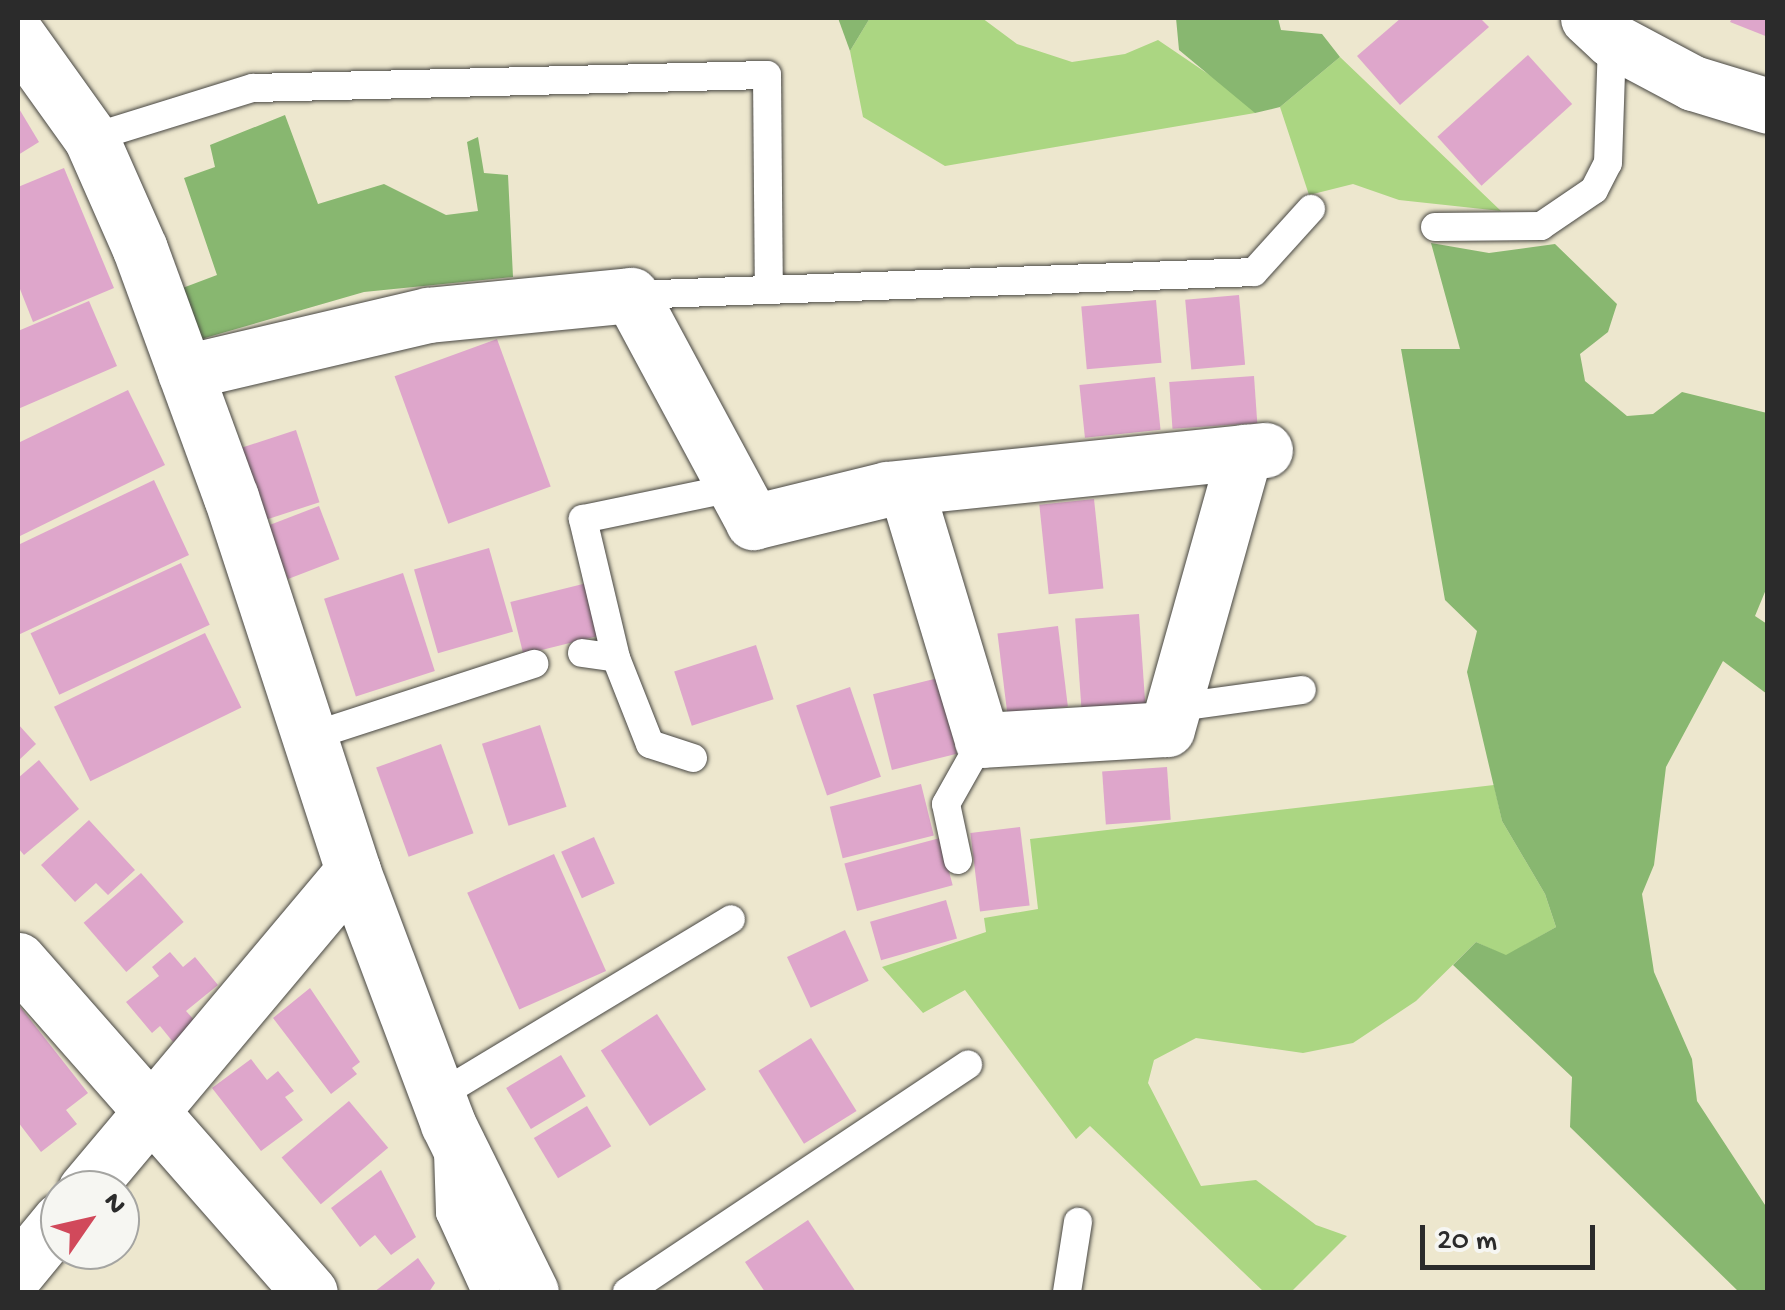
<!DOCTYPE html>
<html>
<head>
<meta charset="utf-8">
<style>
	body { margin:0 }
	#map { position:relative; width:1785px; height:1310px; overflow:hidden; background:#ede7ce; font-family:"Gochi Hand",sans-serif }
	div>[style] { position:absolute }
	.green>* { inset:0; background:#abd682 }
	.forest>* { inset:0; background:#88b770 }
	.building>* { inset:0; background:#dea6cb; transform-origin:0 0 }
	.roads { filter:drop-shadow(0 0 2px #484743) drop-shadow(0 0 2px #484743) }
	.service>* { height:28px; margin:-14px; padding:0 14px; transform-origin:14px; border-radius:14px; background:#fff }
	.minor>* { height:55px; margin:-27.5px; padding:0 27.5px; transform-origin:27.5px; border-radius:27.5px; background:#fff }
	span { translate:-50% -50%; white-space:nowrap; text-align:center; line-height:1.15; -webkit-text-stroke:10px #f6f6f2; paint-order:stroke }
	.frame { position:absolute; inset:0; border:20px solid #2b2b2b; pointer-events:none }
	.north { position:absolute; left:40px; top:1170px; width:100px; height:100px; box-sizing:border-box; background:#f6f6f2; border:2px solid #a5a5a2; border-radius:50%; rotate:56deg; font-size:28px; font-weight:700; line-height:40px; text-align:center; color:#2b2b2b }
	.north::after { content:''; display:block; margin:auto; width:35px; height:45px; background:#d1495b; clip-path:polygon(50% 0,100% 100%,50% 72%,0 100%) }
	.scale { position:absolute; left:1420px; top:1225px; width:175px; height:45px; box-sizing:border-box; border:5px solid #2b2b2b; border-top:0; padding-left:12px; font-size:30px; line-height:35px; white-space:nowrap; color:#2b2b2b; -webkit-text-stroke:8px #f6f6f2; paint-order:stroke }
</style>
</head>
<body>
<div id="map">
	<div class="green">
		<i style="clip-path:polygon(870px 18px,982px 18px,1017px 44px,1072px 62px,1125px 54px,1158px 40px,1248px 101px,1255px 113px,945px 166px,863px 117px,850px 51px)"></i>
		<i style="clip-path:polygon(1340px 57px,1501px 211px,1399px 200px,1353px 184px,1309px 195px,1280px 107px)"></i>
		<i style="clip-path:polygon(1494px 785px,1502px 821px,1545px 894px,1556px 927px,1506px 956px,1476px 942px,1416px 1001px,1353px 1043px,1303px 1053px,1196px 1038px,1154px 1060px,1148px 1083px,1201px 1186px,1256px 1180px,1316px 1225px,1347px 1236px,1291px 1292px,1264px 1292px,1090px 1126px,1076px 1139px,965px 990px,923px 1013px,882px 967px,986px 932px,984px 918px,1038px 909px,1030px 839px)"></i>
	</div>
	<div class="forest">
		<i style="clip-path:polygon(838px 18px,870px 18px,850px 51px)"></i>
		<i style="clip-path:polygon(1176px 18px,1278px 18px,1281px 30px,1322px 34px,1340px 57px,1280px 107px,1255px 113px,1179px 50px)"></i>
		<i style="clip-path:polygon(285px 115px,318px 204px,384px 184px,446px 215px,478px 211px,467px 142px,478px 137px,484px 173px,508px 175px,513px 277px,364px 292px,191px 342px,172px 292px,217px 275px,184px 178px,215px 167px,210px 145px)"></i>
		<i style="clip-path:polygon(1431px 243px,1489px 253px,1555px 244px,1617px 304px,1608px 332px,1580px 354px,1585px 381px,1627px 416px,1653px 414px,1682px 392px,1767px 413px,1767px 587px,1755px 616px,1767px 624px,1767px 694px,1723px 661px,1666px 767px,1654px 865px,1642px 894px,1654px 972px,1692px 1059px,1697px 1101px,1767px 1208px,1767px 1292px,1739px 1292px,1570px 1127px,1572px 1077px,1453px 965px,1476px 942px,1506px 955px,1556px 927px,1545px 894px,1502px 821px,1467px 672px,1477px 631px,1445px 600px,1401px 349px,1460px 349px)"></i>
	</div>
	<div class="building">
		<i style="clip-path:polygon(1401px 18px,1480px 18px,1489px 27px,1400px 105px,1357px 56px)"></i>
		<i style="clip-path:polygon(1732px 18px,1768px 18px,1768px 37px,1730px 22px)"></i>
		<i style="left:1528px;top:55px;width:66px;height:122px;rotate:48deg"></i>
		<i style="clip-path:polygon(18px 107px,39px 142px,18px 155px)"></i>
		<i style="clip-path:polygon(64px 168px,114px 288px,33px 322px,18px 284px,18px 187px)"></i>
		<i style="left:1239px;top:295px;width:70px;height:54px;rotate:85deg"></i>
		<i style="left:1156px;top:300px;width:63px;height:75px;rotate:85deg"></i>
		<i style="clip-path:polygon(89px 301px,117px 366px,18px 409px,18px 331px)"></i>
		<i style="left:497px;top:339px;width:157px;height:109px;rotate:70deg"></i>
		<i style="left:1254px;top:376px;width:47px;height:85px;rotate:86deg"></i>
		<i style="left:1155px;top:377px;width:53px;height:76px;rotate:84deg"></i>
		<i style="clip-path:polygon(128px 390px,165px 465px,18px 537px,18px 443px)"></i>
		<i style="left:296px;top:430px;width:76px;height:58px;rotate:72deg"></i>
		<i style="clip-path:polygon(154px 480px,189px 555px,18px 635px,18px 545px)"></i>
		<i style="left:1094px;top:499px;width:90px;height:55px;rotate:84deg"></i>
		<i style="left:319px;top:506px;width:57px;height:55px;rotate:69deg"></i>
		<i style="left:489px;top:548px;width:87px;height:78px;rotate:74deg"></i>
		<i style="left:181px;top:563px;width:68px;height:166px;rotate:65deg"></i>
		<i style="left:403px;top:573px;width:103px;height:83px;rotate:72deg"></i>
		<i style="left:587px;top:583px;width:54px;height:79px;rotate:76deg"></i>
		<i style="left:1139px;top:614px;width:90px;height:64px;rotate:86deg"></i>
		<i style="left:1058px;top:626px;width:81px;height:61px;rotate:83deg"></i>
		<i style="left:205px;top:633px;width:83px;height:168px;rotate:64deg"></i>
		<i style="left:756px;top:645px;width:57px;height:86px;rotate:72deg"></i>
		<i style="left:938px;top:678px;width:78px;height:67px;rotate:76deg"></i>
		<i style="left:850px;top:687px;width:95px;height:57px;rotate:71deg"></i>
		<i style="clip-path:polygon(18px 724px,36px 744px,18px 761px)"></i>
		<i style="left:540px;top:725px;width:86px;height:61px;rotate:72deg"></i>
		<i style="left:441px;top:744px;width:95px;height:69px;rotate:70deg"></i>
		<i style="clip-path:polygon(39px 760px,79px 809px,24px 855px,18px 848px,18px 778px)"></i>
		<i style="left:1167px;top:767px;width:53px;height:65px;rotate:86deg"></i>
		<i style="left:921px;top:784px;width:53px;height:94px;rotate:76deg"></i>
		<i style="clip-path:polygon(89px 820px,135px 870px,108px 895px,96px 883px,75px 902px,41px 865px)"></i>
		<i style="left:1020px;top:827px;width:79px;height:50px;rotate:83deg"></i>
		<i style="left:594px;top:837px;width:51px;height:36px;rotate:66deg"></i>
		<i style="left:940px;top:838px;width:49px;height:99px;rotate:75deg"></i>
		<i style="left:554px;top:854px;width:128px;height:95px;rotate:66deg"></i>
		<i style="left:141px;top:873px;width:65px;height:76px;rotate:49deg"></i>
		<i style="left:946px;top:900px;width:40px;height:79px;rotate:74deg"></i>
		<i style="left:845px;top:930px;width:56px;height:64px;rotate:65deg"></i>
		<i style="clip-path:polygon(170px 952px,183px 967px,195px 957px,218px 985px,186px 1011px,196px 1022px,173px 1042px,160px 1026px,152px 1033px,126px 1002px,159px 976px,152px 967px)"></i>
		<i style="clip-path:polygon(310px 988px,360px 1062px,352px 1068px,357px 1074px,331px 1094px,273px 1018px)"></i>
		<i style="clip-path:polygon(18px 1004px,88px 1093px,66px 1110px,77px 1124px,41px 1152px,18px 1122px)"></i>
		<i style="left:657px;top:1014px;width:90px;height:67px;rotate:57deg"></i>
		<i style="left:811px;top:1038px;width:86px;height:62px;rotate:58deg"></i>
		<i style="left:561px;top:1055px;width:48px;height:64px;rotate:59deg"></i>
		<i style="clip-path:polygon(251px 1059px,267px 1080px,278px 1071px,294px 1091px,285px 1097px,303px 1120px,261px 1151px,212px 1088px)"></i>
		<i style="left:349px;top:1101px;width:61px;height:88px;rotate:50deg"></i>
		<i style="left:587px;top:1106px;width:47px;height:62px;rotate:59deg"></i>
		<i style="clip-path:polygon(381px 1170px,416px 1237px,391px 1255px,375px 1235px,360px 1247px,331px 1208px)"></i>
		<i style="clip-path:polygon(808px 1220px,856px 1292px,765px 1292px,745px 1262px)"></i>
		<i style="clip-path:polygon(418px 1258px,435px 1283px,429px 1292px,374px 1292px)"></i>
	</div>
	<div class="roads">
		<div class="service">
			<i style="left:91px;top:138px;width:170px;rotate:-17.2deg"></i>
			<i style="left:253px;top:88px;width:514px;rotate:-1.45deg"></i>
			<i style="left:767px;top:75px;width:215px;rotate:89.5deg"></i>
			<i style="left:1435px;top:227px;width:106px;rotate:-0.5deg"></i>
			<i style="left:1541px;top:226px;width:64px;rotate:-34.2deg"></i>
			<i style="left:1594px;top:190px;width:30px;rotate:-63deg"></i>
			<i style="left:1608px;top:163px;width:123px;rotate:-88.1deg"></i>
			<i style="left:631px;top:295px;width:623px;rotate:-2.11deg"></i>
			<i style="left:1254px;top:272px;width:85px;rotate:-47.9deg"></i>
			<i style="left:582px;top:653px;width:34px;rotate:8deg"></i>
			<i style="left:1172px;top:708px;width:131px;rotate:-7.9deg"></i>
			<i style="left:309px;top:737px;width:237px;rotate:-18deg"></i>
			<i style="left:693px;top:758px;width:45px;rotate:-162deg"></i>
			<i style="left:650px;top:744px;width:92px;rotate:-111.6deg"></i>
			<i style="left:616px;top:658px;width:143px;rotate:-103.4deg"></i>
			<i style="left:583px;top:519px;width:158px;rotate:-11.7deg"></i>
			<i style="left:958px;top:860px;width:57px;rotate:-102.1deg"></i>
			<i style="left:946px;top:804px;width:73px;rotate:-60.6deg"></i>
			<i style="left:438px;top:1096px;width:342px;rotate:-31.1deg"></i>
			<i style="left:448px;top:1152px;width:61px;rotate:88.1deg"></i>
			<i style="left:450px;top:1213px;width:87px;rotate:65.5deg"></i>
			<i style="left:627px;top:1292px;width:410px;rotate:-33.7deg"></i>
			<i style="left:1067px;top:1292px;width:71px;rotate:-81.1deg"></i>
		</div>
		<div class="minor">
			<i style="left:1588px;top:18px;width:33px;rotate:43deg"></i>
			<i style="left:1612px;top:40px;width:92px;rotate:28deg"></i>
			<i style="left:1693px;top:83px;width:78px;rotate:17deg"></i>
			<i style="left:18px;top:36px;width:125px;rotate:54.4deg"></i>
			<i style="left:91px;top:138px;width:121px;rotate:66.2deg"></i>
			<i style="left:140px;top:249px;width:264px;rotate:69.9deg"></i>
			<i style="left:231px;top:497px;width:393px;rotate:71.9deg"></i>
			<i style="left:353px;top:871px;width:270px;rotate:69.4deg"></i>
			<i style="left:448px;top:1124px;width:187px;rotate:63.7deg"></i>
			<i style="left:185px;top:372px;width:250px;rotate:-13.2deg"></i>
			<i style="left:428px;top:315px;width:204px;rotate:-5.6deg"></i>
			<i style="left:631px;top:295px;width:258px;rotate:61.7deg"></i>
			<i style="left:753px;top:522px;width:138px;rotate:-13.8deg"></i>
			<i style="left:887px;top:489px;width:380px;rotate:-5.9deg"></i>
			<i style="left:906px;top:488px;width:263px;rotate:73.2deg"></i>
			<i style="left:982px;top:740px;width:185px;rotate:-3.4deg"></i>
			<i style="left:1167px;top:729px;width:288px;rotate:-74.3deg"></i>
			<i style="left:18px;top:960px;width:442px;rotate:48.7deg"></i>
			<i style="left:85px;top:1190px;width:417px;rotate:-50deg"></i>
			<i style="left:18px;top:1271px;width:66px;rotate:-50.5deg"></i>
		</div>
	</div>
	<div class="frame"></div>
	<div class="north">N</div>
	<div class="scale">20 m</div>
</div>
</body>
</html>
